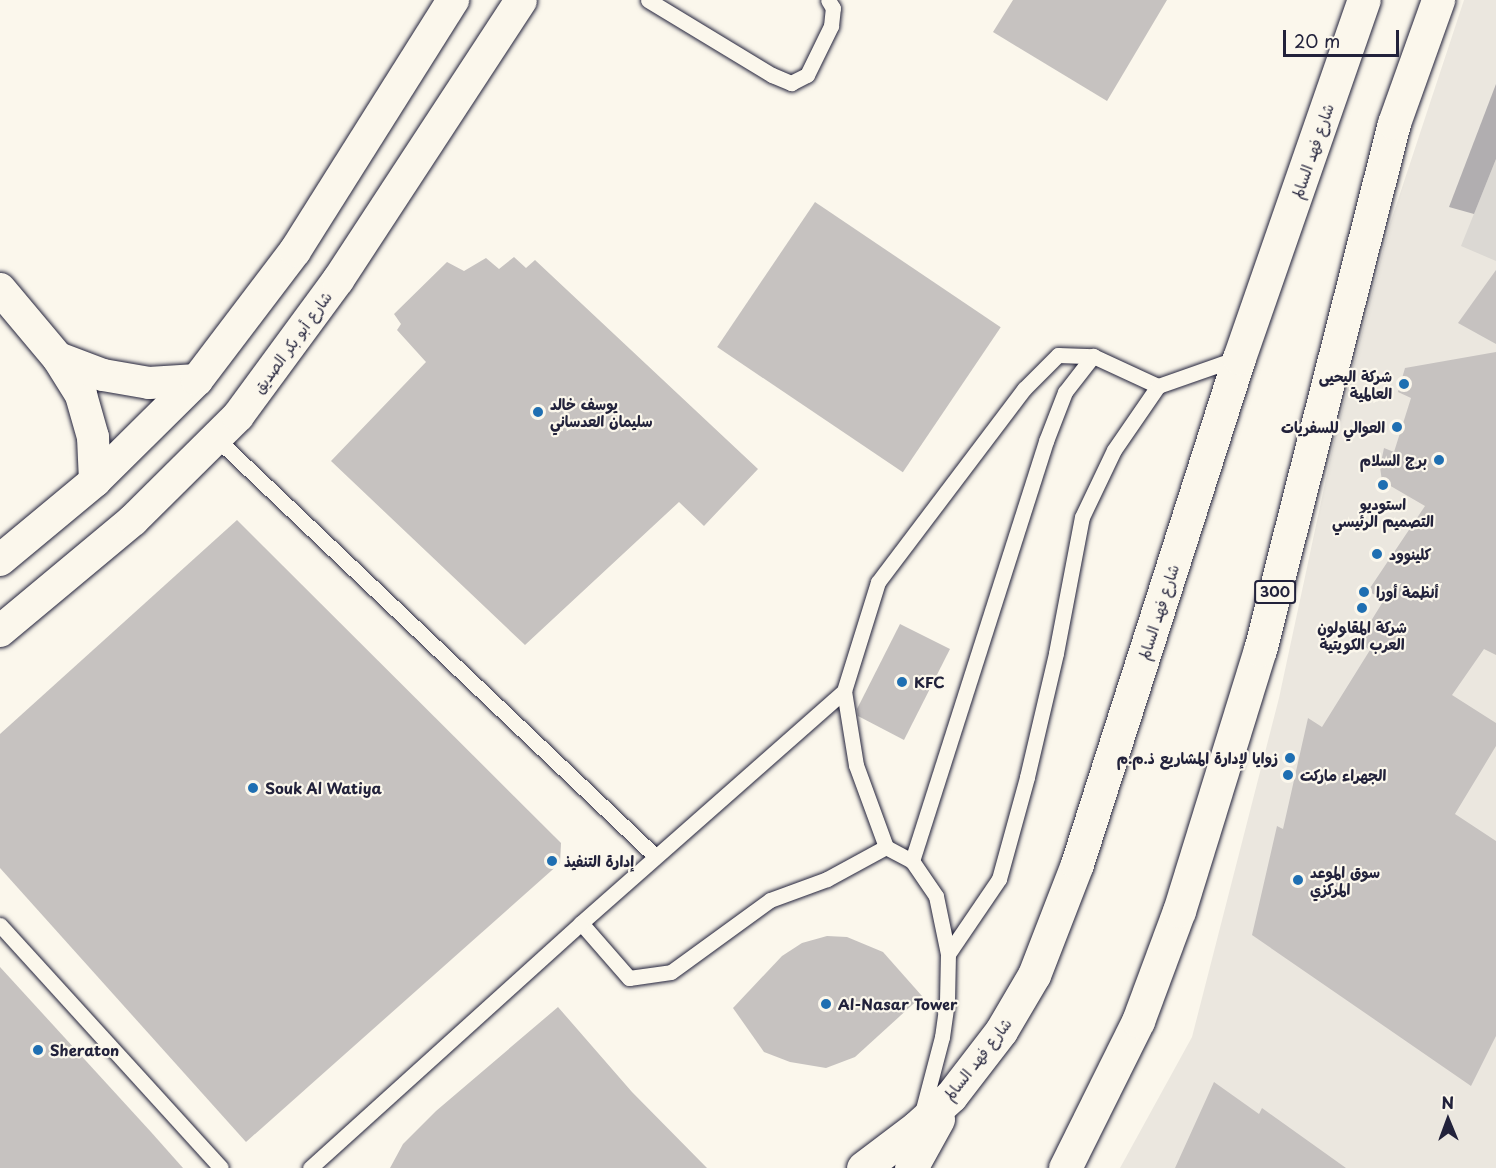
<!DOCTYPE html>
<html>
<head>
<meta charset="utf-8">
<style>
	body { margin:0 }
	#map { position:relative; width:1496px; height:1168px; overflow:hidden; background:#fbf7ec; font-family:"Playpen Sans","Playpen Sans Arabic",sans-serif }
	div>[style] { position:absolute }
	.built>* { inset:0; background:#ebe7df }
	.green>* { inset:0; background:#dbd8d3 }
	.water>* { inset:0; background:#b1aeb0 }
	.building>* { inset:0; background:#c6c2c0; transform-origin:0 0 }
	.roads { filter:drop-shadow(0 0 2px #22223b) drop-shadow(0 0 2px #22223b) }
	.lane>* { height:15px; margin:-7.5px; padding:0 7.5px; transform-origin:7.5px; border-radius:7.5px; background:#fbf7ec }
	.street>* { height:32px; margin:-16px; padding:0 16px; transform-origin:16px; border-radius:16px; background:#fbf7ec }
	.primary>* { height:33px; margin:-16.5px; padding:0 16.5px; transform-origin:16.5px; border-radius:16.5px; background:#fbf7ec }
	.dots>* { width:16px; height:16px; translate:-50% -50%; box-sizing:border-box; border:3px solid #fbf7ec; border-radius:50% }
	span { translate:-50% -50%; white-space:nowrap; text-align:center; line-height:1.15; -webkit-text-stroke:4.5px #fbf7ec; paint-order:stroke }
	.shield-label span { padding:2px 4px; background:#fbf7ec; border:2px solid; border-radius:4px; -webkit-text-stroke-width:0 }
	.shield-label { font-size:14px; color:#22223b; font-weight:700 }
	.street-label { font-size:15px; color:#22223b }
	.poi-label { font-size:15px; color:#22223b; font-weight:700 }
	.right { translate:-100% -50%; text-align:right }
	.left { translate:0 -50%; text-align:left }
	.north { position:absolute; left:1418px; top:1090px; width:60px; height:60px; -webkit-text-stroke:4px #fbf7ec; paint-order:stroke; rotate:359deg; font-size:16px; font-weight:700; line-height:24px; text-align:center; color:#22223b }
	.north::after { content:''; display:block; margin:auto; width:21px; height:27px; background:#22223b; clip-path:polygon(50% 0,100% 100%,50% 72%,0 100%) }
	.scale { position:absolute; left:1283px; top:30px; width:116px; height:27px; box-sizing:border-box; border:3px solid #22223b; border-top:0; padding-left:8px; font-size:18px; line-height:21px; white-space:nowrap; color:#22223b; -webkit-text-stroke:4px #fbf7ec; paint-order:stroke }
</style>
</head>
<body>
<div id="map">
	<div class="built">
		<i style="clip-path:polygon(1464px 0,1496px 0,1496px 1168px,1120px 1168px,1192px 1037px,1279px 698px,1333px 446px,1389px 227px)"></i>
	</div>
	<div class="green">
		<i style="clip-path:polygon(1496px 159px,1496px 261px,1461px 246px)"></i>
	</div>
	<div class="water">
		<i style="clip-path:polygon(1496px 84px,1496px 159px,1474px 214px,1449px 207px)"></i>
	</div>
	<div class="building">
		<i style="clip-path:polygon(1013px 0,1167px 0,1107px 101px,993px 32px)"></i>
		<i style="left:815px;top:202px;width:224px;height:175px;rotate:34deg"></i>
		<i style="clip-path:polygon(514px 257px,526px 268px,535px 260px,758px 469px,704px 526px,679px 502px,525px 645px,331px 461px,426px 362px,397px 330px,401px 324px,394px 314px,447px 262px,464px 271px,486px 258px,499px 269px)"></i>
		<i style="clip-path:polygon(1496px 270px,1496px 344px,1458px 323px)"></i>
		<i style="clip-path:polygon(1496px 352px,1496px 655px,1484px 649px,1452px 695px,1496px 723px,1496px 746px,1455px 814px,1496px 841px,1496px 1036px,1471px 1086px,1252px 935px,1277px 826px,1283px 829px,1308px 718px,1322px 727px,1370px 650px,1358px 642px,1384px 600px,1368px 591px,1425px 506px,1382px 481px,1380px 467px,1384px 448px,1394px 452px,1411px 398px,1398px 392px,1405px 368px)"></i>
		<i style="clip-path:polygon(237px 520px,561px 843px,560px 863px,246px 1142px,0 868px,0 734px)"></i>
		<i style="clip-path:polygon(900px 624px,950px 649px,904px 740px,858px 716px,857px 709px)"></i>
		<i style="clip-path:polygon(827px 936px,847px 937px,883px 952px,922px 996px,855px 1057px,826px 1068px,790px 1062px,764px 1052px,733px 1008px,782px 956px,802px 943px)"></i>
		<i style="clip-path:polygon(0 967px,151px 1132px,183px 1168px,0 1168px)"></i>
		<i style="clip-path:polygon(558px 1007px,632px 1092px,707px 1168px,390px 1168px,403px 1144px,436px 1111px)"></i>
		<i style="clip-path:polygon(1214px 1082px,1259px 1114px,1262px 1108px,1346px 1168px,1175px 1168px)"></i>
	</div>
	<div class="roads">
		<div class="lane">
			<i style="left:648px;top:0;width:145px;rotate:31.2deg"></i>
			<i style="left:772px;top:75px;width:21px;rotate:23deg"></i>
			<i style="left:791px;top:83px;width:18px;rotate:-27deg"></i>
			<i style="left:807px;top:75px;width:55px;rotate:-63.9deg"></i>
			<i style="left:831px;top:26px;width:18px;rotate:-84deg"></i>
			<i style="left:833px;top:8px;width:9px;rotate:-122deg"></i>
			<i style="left:216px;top:438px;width:606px;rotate:43.6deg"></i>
			<i style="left:844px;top:691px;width:351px;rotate:138.6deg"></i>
			<i style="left:581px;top:923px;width:73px;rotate:48.9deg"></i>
			<i style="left:629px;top:978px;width:42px;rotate:-8.1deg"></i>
			<i style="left:671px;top:972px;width:122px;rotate:-36deg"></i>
			<i style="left:770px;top:900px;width:61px;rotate:-20.2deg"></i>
			<i style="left:827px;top:879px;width:67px;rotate:-28.5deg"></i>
			<i style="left:912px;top:861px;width:441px;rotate:-72.3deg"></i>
			<i style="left:1046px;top:441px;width:53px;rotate:-68.8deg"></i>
			<i style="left:1065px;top:392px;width:46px;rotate:-52.1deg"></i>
			<i style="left:0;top:925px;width:328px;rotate:47.7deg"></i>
			<i style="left:948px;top:954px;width:59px;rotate:-101.7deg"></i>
			<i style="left:936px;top:896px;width:42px;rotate:-124.4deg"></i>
			<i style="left:912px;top:861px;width:30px;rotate:-152deg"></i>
			<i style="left:886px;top:847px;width:87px;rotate:-110.1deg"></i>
			<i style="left:856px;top:765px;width:75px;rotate:-99.2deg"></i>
			<i style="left:844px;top:691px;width:114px;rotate:-72.7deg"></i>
			<i style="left:878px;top:582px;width:242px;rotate:-52.9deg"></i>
			<i style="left:1024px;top:389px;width:48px;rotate:-45deg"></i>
			<i style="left:1058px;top:355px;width:35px;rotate:2deg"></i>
			<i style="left:1093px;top:356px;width:72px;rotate:24.8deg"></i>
			<i style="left:922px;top:1113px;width:79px;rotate:-75.3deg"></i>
			<i style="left:942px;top:1037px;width:36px;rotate:-82deg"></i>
			<i style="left:947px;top:1001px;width:47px;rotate:-88.8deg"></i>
			<i style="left:948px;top:954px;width:91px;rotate:-55.8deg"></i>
			<i style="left:999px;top:879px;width:106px;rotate:-74.6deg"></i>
			<i style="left:1027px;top:777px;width:127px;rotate:-76.8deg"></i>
			<i style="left:1056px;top:653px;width:138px;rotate:-79.2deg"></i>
			<i style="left:1082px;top:517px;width:74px;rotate:-64.5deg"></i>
			<i style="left:1114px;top:450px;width:78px;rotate:-55.5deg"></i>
			<i style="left:1158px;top:386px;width:85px;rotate:-19.3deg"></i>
			<i style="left:310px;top:1168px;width:365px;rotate:-42.1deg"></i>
		</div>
		<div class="street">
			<i style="left:0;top:289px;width:90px;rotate:50deg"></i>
			<i style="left:58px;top:358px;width:44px;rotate:58.1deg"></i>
			<i style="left:81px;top:395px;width:44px;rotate:74.1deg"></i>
			<i style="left:93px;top:437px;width:44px;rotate:87.4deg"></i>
			<i style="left:58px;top:358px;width:48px;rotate:20.7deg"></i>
			<i style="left:103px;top:375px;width:47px;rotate:9.9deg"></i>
			<i style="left:149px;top:383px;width:48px;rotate:-3.6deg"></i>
			<i style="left:0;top:560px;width:124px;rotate:-39.7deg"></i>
			<i style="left:95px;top:481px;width:144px;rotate:-44.7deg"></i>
			<i style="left:197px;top:380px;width:162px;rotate:-52.8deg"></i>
			<i style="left:295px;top:251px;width:297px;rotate:-57.8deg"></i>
			<i style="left:0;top:631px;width:173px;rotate:-39.8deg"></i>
			<i style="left:133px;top:520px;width:148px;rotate:-44.7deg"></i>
			<i style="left:238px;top:416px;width:169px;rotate:-53.7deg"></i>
			<i style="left:338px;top:280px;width:334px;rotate:-56.8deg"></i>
		</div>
		<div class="primary">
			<i style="left:863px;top:1168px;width:68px;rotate:-37.2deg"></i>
			<i style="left:917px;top:1127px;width:46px;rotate:-42.4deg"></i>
			<i style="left:951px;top:1096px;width:82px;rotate:-52.4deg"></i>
			<i style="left:1001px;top:1031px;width:65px;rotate:-59.5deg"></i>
			<i style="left:1034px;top:975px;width:119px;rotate:-68.8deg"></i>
			<i style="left:1077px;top:864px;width:531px;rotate:-72.25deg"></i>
			<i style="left:1239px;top:358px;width:379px;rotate:-70.8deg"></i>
			<i style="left:911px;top:1168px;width:56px;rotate:-61.1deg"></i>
			<i style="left:1065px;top:1168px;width:164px;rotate:-63.6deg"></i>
			<i style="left:1138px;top:1021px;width:117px;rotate:-69.6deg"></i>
			<i style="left:1179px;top:911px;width:273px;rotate:-72.8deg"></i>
			<i style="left:1260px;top:650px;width:544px;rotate:-75.73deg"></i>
			<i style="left:1394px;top:123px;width:131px;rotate:-70.3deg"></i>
		</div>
	</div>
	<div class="dots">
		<i style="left:1404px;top:384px;background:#1f6fb2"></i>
		<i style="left:538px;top:412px;background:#1f6fb2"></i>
		<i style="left:1397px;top:427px;background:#1f6fb2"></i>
		<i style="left:1439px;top:460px;background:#1f6fb2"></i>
		<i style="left:1383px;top:485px;background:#1f6fb2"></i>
		<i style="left:1377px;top:554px;background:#1f6fb2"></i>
		<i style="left:1364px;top:592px;background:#1f6fb2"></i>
		<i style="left:1362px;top:608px;background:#1f6fb2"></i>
		<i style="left:902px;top:682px;background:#1f6fb2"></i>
		<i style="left:1290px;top:758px;background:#1f6fb2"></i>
		<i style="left:1288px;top:775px;background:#1f6fb2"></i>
		<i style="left:253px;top:788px;background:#1f6fb2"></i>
		<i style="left:552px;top:861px;background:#1f6fb2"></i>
		<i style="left:1298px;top:880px;background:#1f6fb2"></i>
		<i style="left:826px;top:1004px;background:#1f6fb2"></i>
		<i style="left:38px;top:1050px;background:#1f6fb2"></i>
	</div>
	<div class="shield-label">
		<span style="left:1275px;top:592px">300</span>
	</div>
	<div class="street-label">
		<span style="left:1312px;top:151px;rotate:-71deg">شارع فهد السالم</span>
		<span style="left:292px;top:342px;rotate:-54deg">شارع أبو بكر الصديق</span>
		<span style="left:1158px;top:612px;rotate:-72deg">شارع فهد السالم</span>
		<span style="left:977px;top:1059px;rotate:-52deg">شارع فهد السالم</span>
	</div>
	<div class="poi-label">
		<span class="right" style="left:1392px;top:384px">شركة اليحيى<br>العالمية</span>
		<span class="left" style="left:550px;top:412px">يوسف خالد<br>سليمان العدساني</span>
		<span class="right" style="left:1385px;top:427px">العوالي للسفريات</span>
		<span class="right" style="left:1427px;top:460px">برج السلام</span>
		<span style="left:1383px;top:512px">استوديو<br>التصميم الرئيسي</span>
		<span class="left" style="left:1389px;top:554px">كلينوود</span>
		<span class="left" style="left:1376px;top:592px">أنظمة أورا</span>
		<span style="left:1362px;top:635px">شركة المقاولون<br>العرب الكويتية</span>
		<span class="left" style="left:914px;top:682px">KFC</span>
		<span class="right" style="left:1278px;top:758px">زوايا لإدارة المشاريع ذ.م.م</span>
		<span class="left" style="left:1300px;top:775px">الجهراء ماركت</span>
		<span class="left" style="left:265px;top:788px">Souk Al Watiya</span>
		<span class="left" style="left:564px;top:861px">إدارة التنفيذ</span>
		<span class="left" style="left:1310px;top:880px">سوق الموعد<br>المركزي</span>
		<span class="left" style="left:838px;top:1004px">Al-Nasar Tower</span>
		<span class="left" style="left:50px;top:1050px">Sheraton</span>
	</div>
	<div class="north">N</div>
	<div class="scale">20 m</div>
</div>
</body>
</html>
